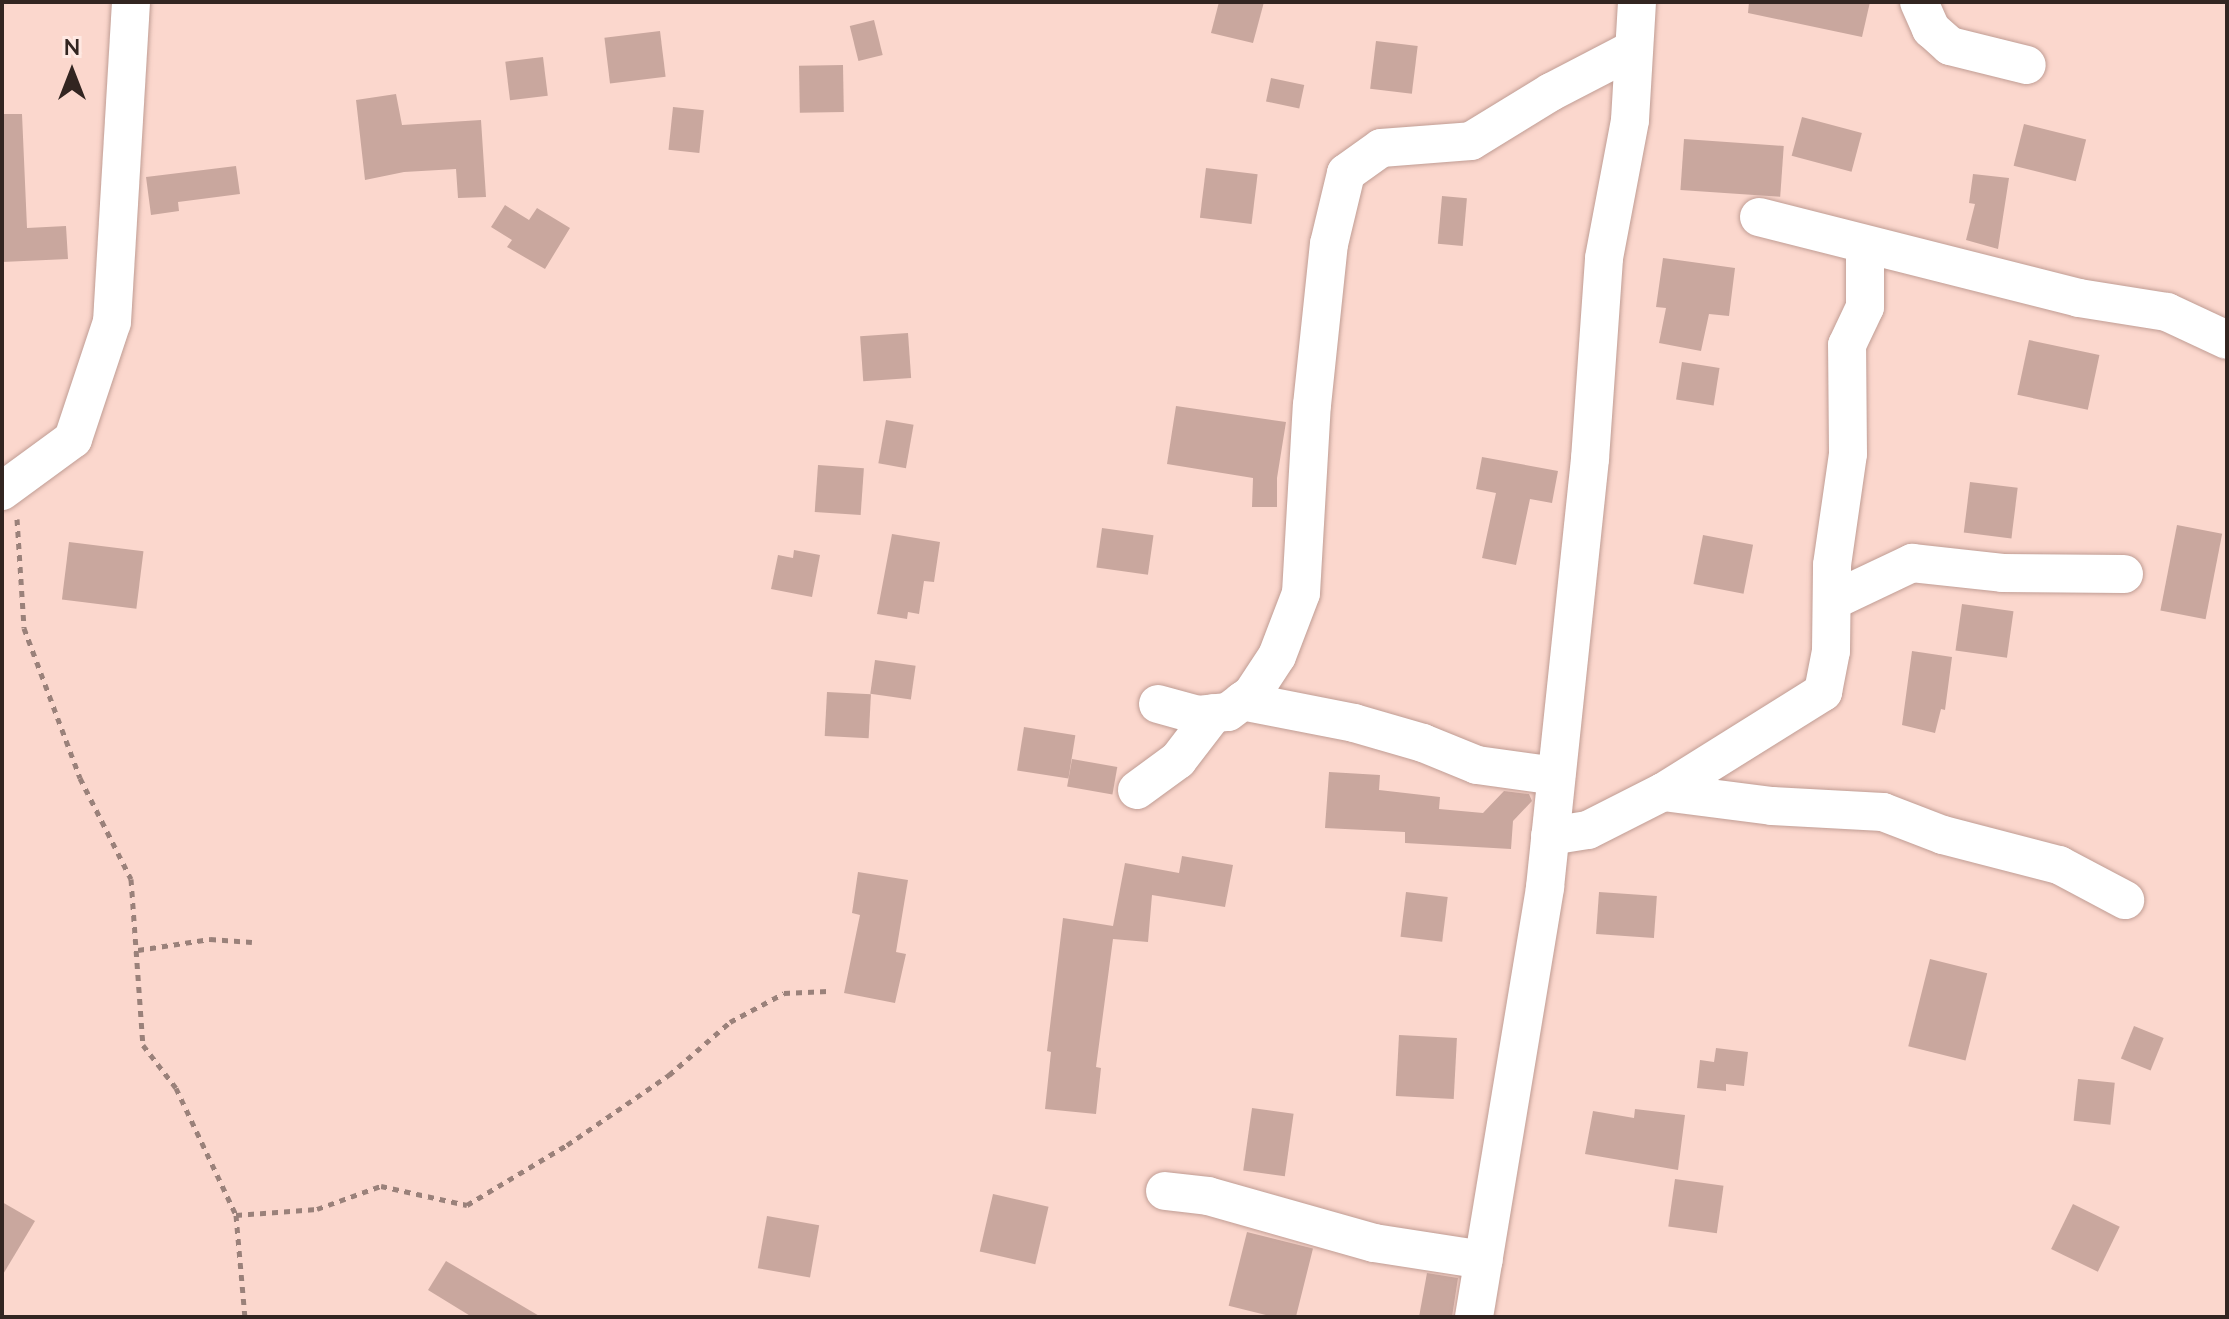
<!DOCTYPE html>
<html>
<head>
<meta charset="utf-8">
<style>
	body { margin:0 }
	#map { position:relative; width:2229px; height:1319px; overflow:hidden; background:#fbd7cd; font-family:"Nunito Sans",sans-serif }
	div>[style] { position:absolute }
	.building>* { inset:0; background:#c9a79e; transform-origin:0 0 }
	.path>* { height:5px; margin-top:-2.5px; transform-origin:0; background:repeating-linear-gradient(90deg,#9a817a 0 6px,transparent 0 12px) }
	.roads { filter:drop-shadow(0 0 2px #c09d94) drop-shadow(0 0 2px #c09d94) }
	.minor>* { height:38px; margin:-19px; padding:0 19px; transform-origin:19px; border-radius:19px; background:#fff }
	span { translate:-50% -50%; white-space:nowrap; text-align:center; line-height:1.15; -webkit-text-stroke:6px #fee8e2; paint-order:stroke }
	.frame { position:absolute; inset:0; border:4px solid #322521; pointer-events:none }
	.north { position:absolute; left:32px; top:32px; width:80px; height:80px; -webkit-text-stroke:6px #fee8e2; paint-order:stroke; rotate:0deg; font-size:22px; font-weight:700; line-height:32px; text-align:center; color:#322521 }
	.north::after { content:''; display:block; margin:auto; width:28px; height:36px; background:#322521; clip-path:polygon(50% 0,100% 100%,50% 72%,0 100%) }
</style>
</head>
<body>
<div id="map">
	<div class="building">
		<i style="clip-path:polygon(1219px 2px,1264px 2px,1253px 43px,1211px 33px)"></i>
		<i style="clip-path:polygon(1749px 2px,1870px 2px,1862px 37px,1748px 13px)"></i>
		<i style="left:874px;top:20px;width:36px;height:25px;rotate:76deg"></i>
		<i style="left:660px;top:31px;width:46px;height:56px;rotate:83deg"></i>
		<i style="left:1376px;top:41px;width:42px;height:48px;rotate:7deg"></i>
		<i style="left:543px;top:57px;width:39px;height:38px;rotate:83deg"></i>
		<i style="left:843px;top:65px;width:47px;height:44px;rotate:89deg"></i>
		<i style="left:1271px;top:78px;width:34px;height:24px;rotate:12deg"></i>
		<i style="clip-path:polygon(396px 94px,402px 125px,481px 120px,486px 197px,458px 198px,456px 169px,404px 172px,365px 180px,356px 100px)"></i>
		<i style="left:673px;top:107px;width:31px;height:43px;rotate:6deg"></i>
		<i style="clip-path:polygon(2px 114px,22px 114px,27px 228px,66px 226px,68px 259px,2px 262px)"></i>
		<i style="left:1802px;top:117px;width:62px;height:40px;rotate:15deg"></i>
		<i style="left:2024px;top:124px;width:64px;height:43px;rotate:14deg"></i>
		<i style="left:1684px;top:139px;width:100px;height:51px;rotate:4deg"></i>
		<i style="clip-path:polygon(236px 166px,240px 194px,178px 202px,179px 211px,151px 215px,146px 177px)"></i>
		<i style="left:1206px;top:168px;width:52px;height:50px;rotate:7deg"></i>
		<i style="clip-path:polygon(1973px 174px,2009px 178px,1998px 249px,1966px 240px,1975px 204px,1969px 203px)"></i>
		<i style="left:1442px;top:196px;width:25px;height:48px;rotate:5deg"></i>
		<i style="clip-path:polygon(505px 205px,529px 220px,537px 208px,570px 228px,545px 269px,507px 247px,512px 240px,491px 227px)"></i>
		<i style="clip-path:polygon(1663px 258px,1735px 268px,1729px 316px,1709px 314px,1701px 351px,1659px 343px,1666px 308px,1656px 307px)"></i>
		<i style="left:908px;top:333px;width:45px;height:48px;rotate:86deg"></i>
		<i style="left:2029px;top:340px;width:72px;height:56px;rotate:12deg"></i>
		<i style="left:1682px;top:362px;width:38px;height:38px;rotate:9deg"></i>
		<i style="clip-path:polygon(1176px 406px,1286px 422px,1277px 478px,1277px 507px,1252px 507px,1253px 478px,1167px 464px)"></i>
		<i style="left:886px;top:420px;width:28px;height:44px;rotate:10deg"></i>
		<i style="clip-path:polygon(1482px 457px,1558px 471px,1552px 503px,1530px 499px,1516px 565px,1482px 558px,1496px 493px,1476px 489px)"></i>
		<i style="left:818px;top:465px;width:46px;height:47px;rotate:4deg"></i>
		<i style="left:1970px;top:482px;width:48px;height:51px;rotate:7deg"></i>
		<i style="left:2177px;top:525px;width:46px;height:87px;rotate:11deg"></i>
		<i style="left:1102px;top:528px;width:52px;height:40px;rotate:8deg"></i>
		<i style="clip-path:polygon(892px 534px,940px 542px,934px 582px,924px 581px,919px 614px,908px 612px,907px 619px,877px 614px)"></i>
		<i style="left:1703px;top:535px;width:51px;height:50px;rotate:11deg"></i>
		<i style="left:69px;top:542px;width:75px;height:58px;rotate:7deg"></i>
		<i style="clip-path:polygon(794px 550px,820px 555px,812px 597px,771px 589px,778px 555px,793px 558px)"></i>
		<i style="left:1962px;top:604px;width:52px;height:47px;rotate:8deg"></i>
		<i style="clip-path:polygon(1912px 651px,1952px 657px,1945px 710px,1941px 709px,1935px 733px,1902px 725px)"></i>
		<i style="left:875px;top:660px;width:41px;height:34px;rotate:8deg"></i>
		<i style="left:827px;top:692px;width:44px;height:44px;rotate:3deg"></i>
		<i style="left:1024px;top:727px;width:52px;height:44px;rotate:9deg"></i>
		<i style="left:1072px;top:759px;width:46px;height:28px;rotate:10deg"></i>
		<i style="clip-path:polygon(1329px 772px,1380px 775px,1379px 790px,1440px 797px,1439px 809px,1483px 813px,1504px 791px,1529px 794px,1532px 801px,1513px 821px,1511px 849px,1405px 843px,1405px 832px,1325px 828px)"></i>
		<i style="clip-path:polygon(1182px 856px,1233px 865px,1225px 907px,1152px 895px,1148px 942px,1113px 939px,1096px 1067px,1101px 1068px,1096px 1114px,1045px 1109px,1051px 1052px,1047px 1051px,1063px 918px,1113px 926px,1125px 863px,1179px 873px)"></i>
		<i style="clip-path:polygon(858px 872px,908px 880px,896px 952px,906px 954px,895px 1003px,844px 993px,860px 915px,852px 913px)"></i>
		<i style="left:1406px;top:892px;width:42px;height:45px;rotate:7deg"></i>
		<i style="left:1599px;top:892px;width:58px;height:42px;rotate:4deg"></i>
		<i style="left:1930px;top:959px;width:59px;height:90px;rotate:14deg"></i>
		<i style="left:2134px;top:1026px;width:32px;height:35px;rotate:22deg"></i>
		<i style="left:1399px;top:1035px;width:58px;height:61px;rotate:3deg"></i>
		<i style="clip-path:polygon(1716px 1048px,1748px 1052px,1744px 1086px,1726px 1084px,1726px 1091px,1697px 1088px,1700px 1060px,1714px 1062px)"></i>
		<i style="left:2078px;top:1079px;width:37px;height:42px;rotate:6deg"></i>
		<i style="left:1252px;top:1108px;width:42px;height:63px;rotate:8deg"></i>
		<i style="clip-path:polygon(1635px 1109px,1685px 1115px,1678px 1170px,1585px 1154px,1593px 1111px,1634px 1118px)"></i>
		<i style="left:1675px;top:1179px;width:49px;height:48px;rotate:8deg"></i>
		<i style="left:993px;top:1194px;width:57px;height:59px;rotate:13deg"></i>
		<i style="clip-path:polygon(2px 1202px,35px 1221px,2px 1276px)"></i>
		<i style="left:2073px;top:1204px;width:52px;height:50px;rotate:26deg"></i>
		<i style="left:767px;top:1216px;width:53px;height:53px;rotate:10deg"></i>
		<i style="left:1247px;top:1232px;width:68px;height:76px;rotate:14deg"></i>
		<i style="clip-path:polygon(446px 1261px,541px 1317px,472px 1317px,428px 1290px)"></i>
		<i style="clip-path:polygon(1427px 1273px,1458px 1278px,1452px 1317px,1419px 1317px)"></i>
	</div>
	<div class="path">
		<i style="left:17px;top:519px;width:109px;rotate:86.3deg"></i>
		<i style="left:24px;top:628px;width:160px;rotate:69.5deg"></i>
		<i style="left:80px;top:778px;width:113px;rotate:63.2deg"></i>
		<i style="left:131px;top:879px;width:166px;rotate:85.9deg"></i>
		<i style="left:143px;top:1045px;width:54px;rotate:52.5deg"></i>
		<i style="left:176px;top:1088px;width:140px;rotate:64.7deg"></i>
		<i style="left:236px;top:1215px;width:102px;rotate:85deg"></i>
		<i style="left:138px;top:950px;width:73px;rotate:-8.7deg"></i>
		<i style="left:210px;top:939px;width:42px;rotate:4.1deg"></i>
		<i style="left:236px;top:1215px;width:81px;rotate:-4.2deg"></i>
		<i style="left:317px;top:1209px;width:68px;rotate:-19.8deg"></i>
		<i style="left:381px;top:1186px;width:88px;rotate:12.5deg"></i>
		<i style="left:467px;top:1205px;width:117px;rotate:-31deg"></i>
		<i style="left:567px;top:1145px;width:124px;rotate:-34.5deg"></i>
		<i style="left:669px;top:1075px;width:81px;rotate:-41deg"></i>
		<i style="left:730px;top:1022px;width:61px;rotate:-28.2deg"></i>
		<i style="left:784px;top:993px;width:44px;rotate:-2.6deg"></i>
	</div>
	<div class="roads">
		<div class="minor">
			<i style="left:1919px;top:2px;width:30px;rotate:66deg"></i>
			<i style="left:1931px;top:29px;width:25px;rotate:42deg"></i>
			<i style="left:1950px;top:46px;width:79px;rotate:13.9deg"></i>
			<i style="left:1759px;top:217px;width:330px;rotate:14.2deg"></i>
			<i style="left:2079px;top:298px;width:89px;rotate:9deg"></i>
			<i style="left:2167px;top:312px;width:66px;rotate:25deg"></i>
			<i style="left:2px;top:491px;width:88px;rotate:-36.2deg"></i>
			<i style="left:73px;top:439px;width:123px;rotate:-71.6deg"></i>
			<i style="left:112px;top:322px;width:321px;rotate:-86.6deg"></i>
			<i style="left:1832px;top:601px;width:89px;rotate:-25.4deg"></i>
			<i style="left:1912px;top:563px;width:91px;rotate:6.3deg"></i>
			<i style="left:2002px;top:573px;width:122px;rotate:0.5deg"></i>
			<i style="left:1242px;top:701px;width:114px;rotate:11.1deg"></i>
			<i style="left:1354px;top:723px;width:72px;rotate:16.2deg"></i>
			<i style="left:1423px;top:743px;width:58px;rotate:22.2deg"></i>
			<i style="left:1477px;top:765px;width:80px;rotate:7.9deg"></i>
			<i style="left:1158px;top:704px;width:41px;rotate:15.4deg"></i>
			<i style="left:1198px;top:715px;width:30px;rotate:-6deg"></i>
			<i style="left:1228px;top:712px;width:30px;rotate:-37deg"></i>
			<i style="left:1252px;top:694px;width:45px;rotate:-56.7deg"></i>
			<i style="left:1277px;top:656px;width:67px;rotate:-69.1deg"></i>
			<i style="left:1301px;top:593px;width:188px;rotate:-86.7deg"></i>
			<i style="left:1312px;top:405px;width:162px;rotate:-84deg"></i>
			<i style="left:1329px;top:244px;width:73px;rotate:-76.5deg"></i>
			<i style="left:1346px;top:173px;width:43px;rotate:-35.5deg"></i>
			<i style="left:1381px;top:148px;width:90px;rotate:-4.4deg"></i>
			<i style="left:1471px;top:141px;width:94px;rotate:-31.5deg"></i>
			<i style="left:1551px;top:92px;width:93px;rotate:-27.4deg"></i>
			<i style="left:1137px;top:790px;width:51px;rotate:-36.2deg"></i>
			<i style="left:1178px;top:760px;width:59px;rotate:-52.5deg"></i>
			<i style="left:1663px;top:792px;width:110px;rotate:7.3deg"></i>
			<i style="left:1772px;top:806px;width:111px;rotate:3.1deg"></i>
			<i style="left:1883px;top:812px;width:64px;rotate:21deg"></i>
			<i style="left:1943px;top:835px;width:120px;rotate:14.5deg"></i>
			<i style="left:2059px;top:865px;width:75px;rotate:27.9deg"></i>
			<i style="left:1550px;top:836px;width:38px;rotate:-9deg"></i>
			<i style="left:1588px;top:830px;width:84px;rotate:-26.9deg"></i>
			<i style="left:1663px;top:792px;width:189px;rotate:-32deg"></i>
			<i style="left:1823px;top:692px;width:42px;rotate:-79deg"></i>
			<i style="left:1831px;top:651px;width:86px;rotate:-89.3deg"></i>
			<i style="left:1832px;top:565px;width:112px;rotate:-81.8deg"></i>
			<i style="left:1848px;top:454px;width:109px;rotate:-90.5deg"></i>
			<i style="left:1847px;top:345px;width:42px;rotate:-64.7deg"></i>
			<i style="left:1865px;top:307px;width:62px;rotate:-90deg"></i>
			<i style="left:1165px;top:1191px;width:43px;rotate:6.6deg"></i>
			<i style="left:1208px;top:1196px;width:173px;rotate:15.8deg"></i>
			<i style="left:1374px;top:1243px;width:111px;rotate:8.8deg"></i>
			<i style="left:1474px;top:1317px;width:436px;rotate:-80.6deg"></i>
			<i style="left:1545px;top:887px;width:430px;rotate:-84deg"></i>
			<i style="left:1590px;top:459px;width:201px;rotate:-86deg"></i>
			<i style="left:1604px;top:258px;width:140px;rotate:-79.3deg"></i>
			<i style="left:1630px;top:120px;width:118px;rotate:-86.6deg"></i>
		</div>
	</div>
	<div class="frame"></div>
	<div class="north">N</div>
</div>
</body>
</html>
